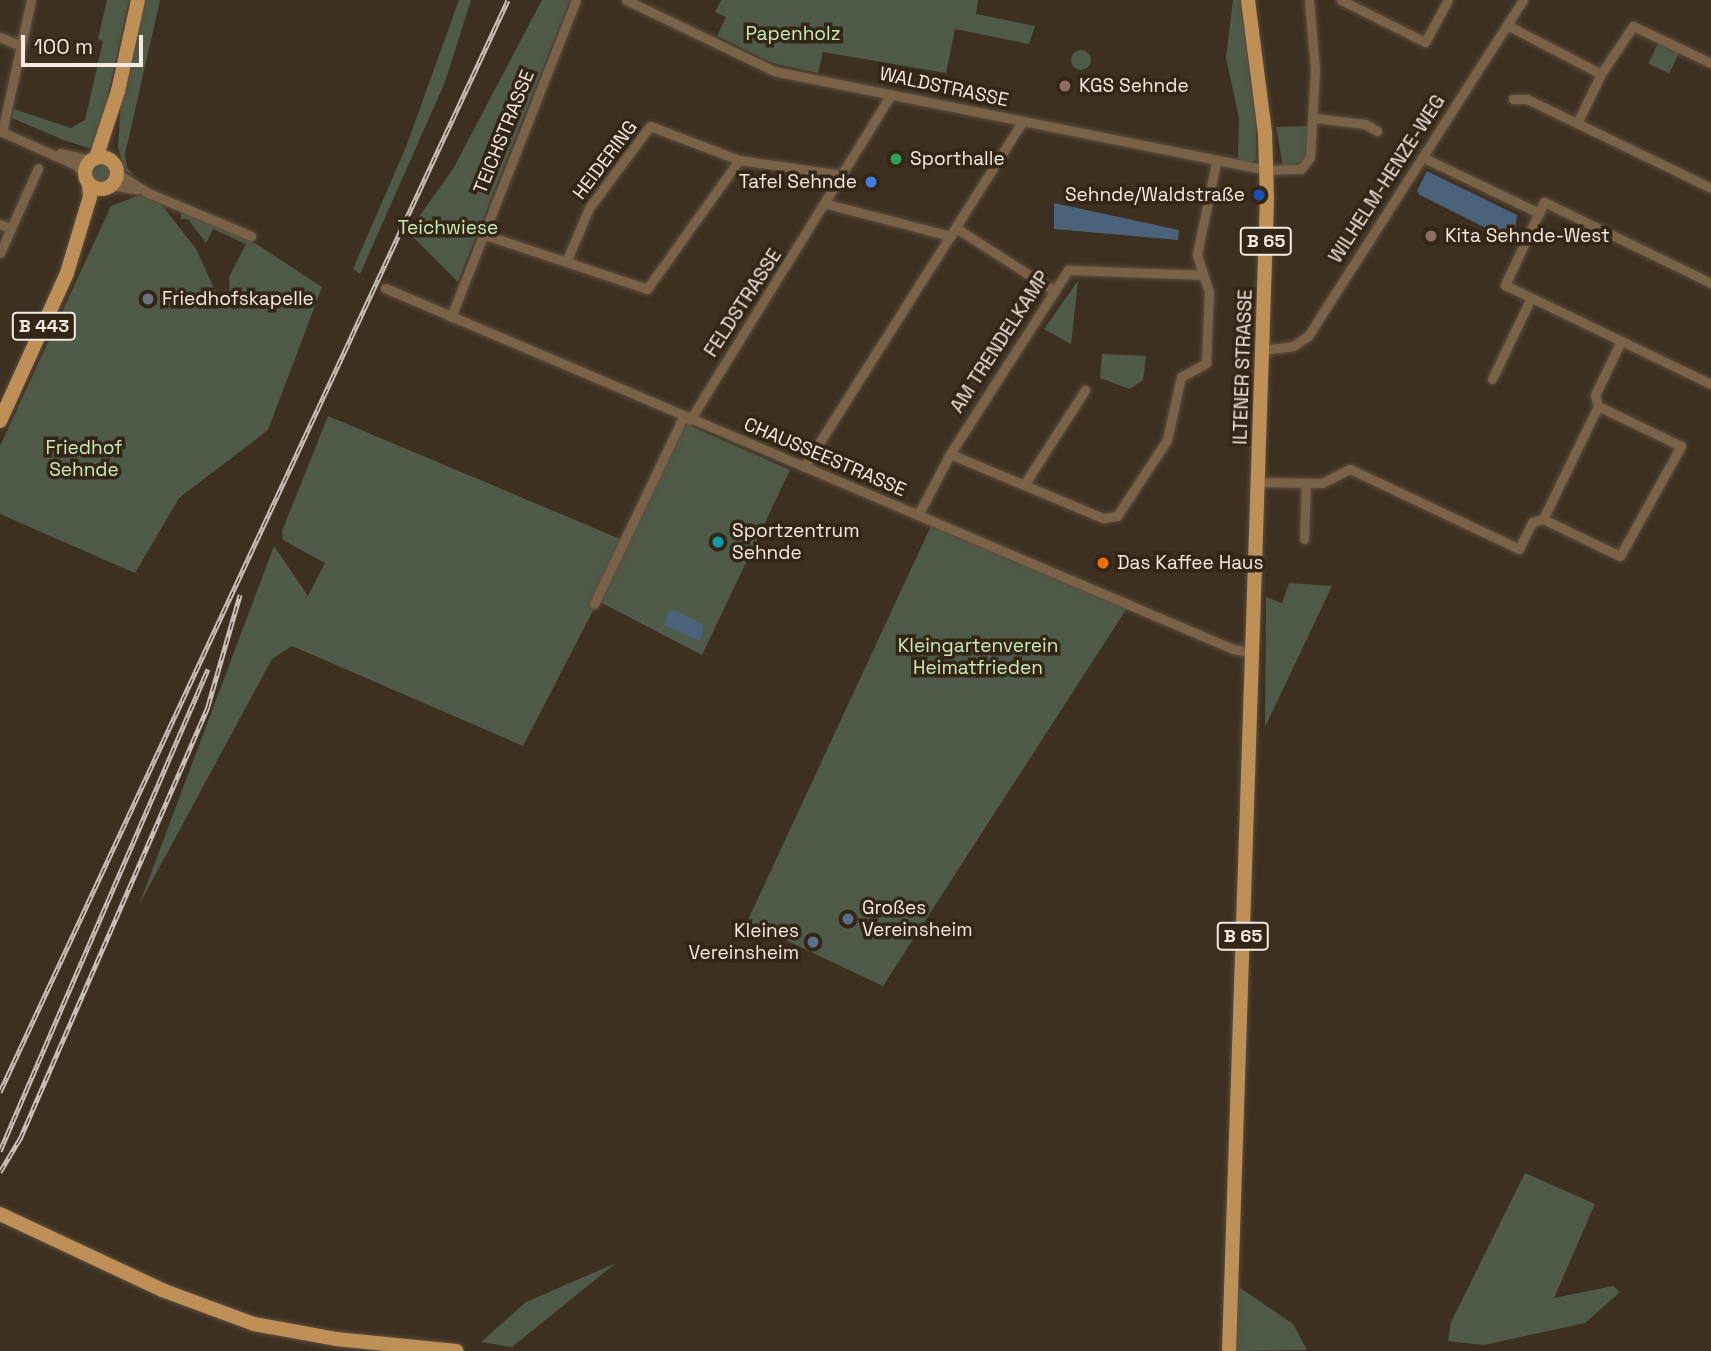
<!DOCTYPE html>
<html>
<head>
<meta charset="utf-8">
<style>
	body { margin:0 }
	#map { position:relative; width:1711px; height:1351px; overflow:hidden; background:#3e3020; font-family:"Space Grotesk",sans-serif }
	div>[style] { position:absolute }
	.green>* { inset:0; background:#4f5b48; transform-origin:0 0 }
	.round { border-radius:50% }
	.water>* { inset:0; background:#4a637a }
	.roads { filter:drop-shadow(0 0 2px #5b4e3f) drop-shadow(0 0 2px #5b4e3f) }
	.street>* { height:9px; margin:-4.5px; padding:0 4.5px; transform-origin:4.5px; border-radius:4.5px; background:#796248 }
	.primary>* { height:14px; margin:-7px; padding:0 7px; transform-origin:7px; border-radius:7px; background:#be9058 }
	.primary>.ring { margin:-7px; padding:0; box-sizing:content-box; background:none; border:14px solid #be9058; border-radius:50% }
	.rail>* { height:5px; margin-top:-2.5px; transform-origin:0; background:repeating-linear-gradient(90deg,#342616 0 8px,#c9beb3 0 16px); box-sizing:border-box; border-block:2px solid #c9beb3 }
	.dots>* { width:19px; height:19px; translate:-50% -50%; box-sizing:border-box; border:4px solid #342616; border-radius:50% }
	span { translate:-50% -50%; white-space:nowrap; text-align:center; line-height:1.15; -webkit-text-stroke:7px #342616; paint-order:stroke }
	.shield-label span { padding:2px 5px; background:#342616; border:2px solid; border-radius:5px; -webkit-text-stroke-width:0 }
	.shield-label { font-size:18px; color:#f4eae1; font-weight:700 }
	.park-label { font-size:19px; color:#caebb7 }
	.poi-label { font-size:19px; color:#f4eae1 }
	.left { translate:0 -50%; text-align:left }
	.right { translate:-100% -50%; text-align:right }
	.street-label { font-size:19px; color:#f4eae1 }
	.scale { position:absolute; left:21px; top:35px; width:122px; height:32px; box-sizing:border-box; border:4px solid #f4eae1; border-top:0; padding-left:9px; font-size:21px; line-height:24px; white-space:nowrap; color:#f4eae1; -webkit-text-stroke:5px #342616; paint-order:stroke }
</style>
</head>
<body>
<div id="map">
	<div class="green">
		<i style="clip-path:polygon(107px 0,129px 0,97px 144px,89px 148px,66px 141px,12px 118px,14px 109px,71px 128px,85px 120px,103px 41px,98px 39px)"></i>
		<i style="clip-path:polygon(142px 0,160px 0,125px 154px,127px 168px,135px 176px,124px 170px,118px 147px,121px 101px)"></i>
		<i style="clip-path:polygon(459px 0,471px 0,445px 82px,360px 274px,353px 269px,406px 147px)"></i>
		<i style="clip-path:polygon(542px 0,570px 0,458px 282px,408px 232px,453px 169px)"></i>
		<i style="clip-path:polygon(721px 0,978px 0,976px 14px,1035px 26px,1029px 44px,955px 29px,946px 73px,823px 52px,818px 73px,772px 63px,717px 36px,726px 17px,715px 12px)"></i>
		<i style="clip-path:polygon(1233px 0,1240px 0,1256px 124px,1256px 159px,1251px 163px,1240px 161px,1238px 155px,1239px 118px,1226px 58px)"></i>
		<i style="left:1659px;top:41px;width:23px;height:25px;rotate:25deg"></i>
		<i class="round" style="left:1071px;top:50px;width:20px;height:20px"></i>
		<i style="clip-path:polygon(1309px 126px,1304px 162px,1283px 166px,1276px 127px)"></i>
		<i class="round" style="left:92px;top:164px;width:18px;height:18px"></i>
		<i style="clip-path:polygon(140px 195px,161px 204px,196px 249px,220px 301px,230px 300px,229px 277px,246px 244px,213px 229px,206px 243px,188px 219px,181px 219px,181px 211px,247px 238px,322px 287px,268px 430px,179px 498px,135px 573px,0 514px,0 446px,111px 206px)"></i>
		<i style="clip-path:polygon(1078px 281px,1071px 344px,1044px 329px)"></i>
		<i style="clip-path:polygon(1102px 354px,1146px 356px,1143px 380px,1130px 389px,1100px 378px)"></i>
		<i style="clip-path:polygon(328px 416px,625px 541px,686px 424px,790px 470px,702px 655px,598px 601px,523px 746px,292px 646px,272px 659px,139px 905px,274px 546px,308px 596px,325px 563px,283px 540px,282px 531px)"></i>
		<i style="clip-path:polygon(931px 526px,1127px 608px,883px 986px,747px 922px)"></i>
		<i style="clip-path:polygon(1289px 583px,1332px 586px,1265px 727px,1266px 597px,1282px 603px)"></i>
		<i style="clip-path:polygon(1525px 1173px,1595px 1204px,1554px 1298px,1613px 1286px,1620px 1292px,1585px 1323px,1484px 1345px,1448px 1341px,1451px 1322px)"></i>
		<i style="clip-path:polygon(616px 1263px,512px 1347px,481px 1342px,526px 1302px)"></i>
		<i style="clip-path:polygon(1236px 1285px,1293px 1324px,1307px 1350px,1235px 1351px)"></i>
	</div>
	<div class="water">
		<i style="clip-path:polygon(1427px 171px,1517px 215px,1515px 231px,1508px 236px,1494px 232px,1420px 195px,1417px 191px)"></i>
		<i style="clip-path:polygon(1054px 203px,1179px 230px,1178px 240px,1054px 229px)"></i>
		<i style="clip-path:polygon(675px 610px,704px 625px,700px 641px,664px 625px,668px 613px)"></i>
	</div>
	<div class="roads">
		<div class="street">
			<i style="left:626px;top:0;width:164px;rotate:25.6deg"></i>
			<i style="left:774px;top:71px;width:503px;rotate:11.35deg"></i>
			<i style="left:1267px;top:170px;width:34px;rotate:-2deg"></i>
			<i style="left:1301px;top:169px;width:15px;rotate:-53deg"></i>
			<i style="left:1310px;top:157px;width:88px;rotate:-86.7deg"></i>
			<i style="left:1315px;top:69px;width:69px;rotate:-95deg"></i>
			<i style="left:1341px;top:0;width:94px;rotate:26.6deg"></i>
			<i style="left:1425px;top:42px;width:48px;rotate:-61.3deg"></i>
			<i style="left:1507px;top:25px;width:106px;rotate:27.5deg"></i>
			<i style="left:1601px;top:74px;width:58px;rotate:-56.3deg"></i>
			<i style="left:1633px;top:26px;width:86px;rotate:25.4deg"></i>
			<i style="left:0;top:37px;width:23px;rotate:23deg"></i>
			<i style="left:1513px;top:99px;width:14px"></i>
			<i style="left:1527px;top:99px;width:204px;rotate:25.8deg"></i>
			<i style="left:1315px;top:118px;width:50px;rotate:6.8deg"></i>
			<i style="left:1365px;top:124px;width:14px;rotate:30deg"></i>
			<i style="left:1577px;top:123px;width:55px;rotate:-63.9deg"></i>
			<i style="left:0;top:131px;width:83px;rotate:24.1deg"></i>
			<i style="left:76px;top:165px;width:13px;rotate:48deg"></i>
			<i style="left:2px;top:132px;width:135px;rotate:-77.6deg"></i>
			<i style="left:60px;top:153px;width:32px;rotate:13deg"></i>
			<i style="left:1422px;top:157px;width:130px;rotate:25.6deg"></i>
			<i style="left:117px;top:173px;width:35px;rotate:33deg"></i>
			<i style="left:146px;top:192px;width:114px;rotate:22.7deg"></i>
			<i style="left:111px;top:185px;width:27px;rotate:10deg"></i>
			<i style="left:827px;top:204px;width:128px;rotate:14.5deg"></i>
			<i style="left:0;top:224px;width:12px;rotate:24deg"></i>
			<i style="left:956px;top:228px;width:115px;rotate:32.6deg"></i>
			<i style="left:482px;top:234px;width:174px;rotate:18.4deg"></i>
			<i style="left:647px;top:289px;width:158px;rotate:-54.5deg"></i>
			<i style="left:0;top:253px;width:93px;rotate:-65.9deg"></i>
			<i style="left:566px;top:262px;width:59px;rotate:-66.9deg"></i>
			<i style="left:589px;top:208px;width:102px;rotate:-53.4deg"></i>
			<i style="left:650px;top:126px;width:95px;rotate:20.9deg"></i>
			<i style="left:739px;top:160px;width:105px;rotate:8.2deg"></i>
			<i style="left:1711px;top:283px;width:186px;rotate:-154.1deg"></i>
			<i style="left:1544px;top:202px;width:92px;rotate:115.2deg"></i>
			<i style="left:1505px;top:285px;width:229px;rotate:25.7deg"></i>
			<i style="left:385px;top:288px;width:922px;rotate:23.06deg"></i>
			<i style="left:1233px;top:649px;width:20px;rotate:11deg"></i>
			<i style="left:451px;top:317px;width:341px;rotate:-68.5deg"></i>
			<i style="left:1262px;top:350px;width:31px;rotate:-7deg"></i>
			<i style="left:1293px;top:346px;width:18px;rotate:-34deg"></i>
			<i style="left:1308px;top:336px;width:399px;rotate:-57.4deg"></i>
			<i style="left:1492px;top:379px;width:90px;rotate:-64.3deg"></i>
			<i style="left:690px;top:420px;width:383px;rotate:-58.3deg"></i>
			<i style="left:950px;top:454px;width:166px;rotate:22.7deg"></i>
			<i style="left:1103px;top:518px;width:14px;rotate:-8deg"></i>
			<i style="left:1117px;top:516px;width:91px;rotate:-56.7deg"></i>
			<i style="left:1167px;top:440px;width:65px;rotate:-77.5deg"></i>
			<i style="left:1181px;top:377px;width:29px;rotate:-29deg"></i>
			<i style="left:1206px;top:363px;width:71px;rotate:-87.6deg"></i>
			<i style="left:1209px;top:292px;width:40px;rotate:-108deg"></i>
			<i style="left:1197px;top:254px;width:94px;rotate:-78.3deg"></i>
			<i style="left:804px;top:467px;width:409px;rotate:-57.7deg"></i>
			<i style="left:1259px;top:482px;width:63px;rotate:0.9deg"></i>
			<i style="left:1322px;top:483px;width:31px;rotate:-27deg"></i>
			<i style="left:1350px;top:469px;width:187px;rotate:25.3deg"></i>
			<i style="left:1519px;top:549px;width:30px;rotate:-64deg"></i>
			<i style="left:1532px;top:522px;width:11px;rotate:-15deg"></i>
			<i style="left:1543px;top:519px;width:126px;rotate:-64deg"></i>
			<i style="left:1598px;top:406px;width:11px;rotate:-105deg"></i>
			<i style="left:1595px;top:395px;width:60px;rotate:-64.3deg"></i>
			<i style="left:1024px;top:485px;width:113px;rotate:-57.3deg"></i>
			<i style="left:918px;top:515px;width:69px;rotate:-62.3deg"></i>
			<i style="left:950px;top:454px;width:219px;rotate:-57.3deg"></i>
			<i style="left:1068px;top:270px;width:135px;rotate:2.1deg"></i>
			<i style="left:1543px;top:519px;width:85px;rotate:25.7deg"></i>
			<i style="left:1620px;top:556px;width:126px;rotate:-61deg"></i>
			<i style="left:1681px;top:446px;width:92px;rotate:-154.3deg"></i>
			<i style="left:1304px;top:539px;width:56px;rotate:-88deg"></i>
			<i style="left:594px;top:604px;width:207px;rotate:-64.5deg"></i>
		</div>
		<div class="primary">
			<i class="ring" style="left:85px;top:157px;width:18px;height:18px"></i>
			<i style="left:96px;top:158px;width:71px;rotate:-71.8deg"></i>
			<i style="left:118px;top:91px;width:93px;rotate:-77.6deg"></i>
			<i style="left:0;top:421px;width:162px;rotate:-65.6deg"></i>
			<i style="left:67px;top:273px;width:79px;rotate:-73.2deg"></i>
			<i style="left:90px;top:197px;width:13px;rotate:-94deg"></i>
			<i style="left:0;top:1214px;width:179px;rotate:25.1deg"></i>
			<i style="left:162px;top:1290px;width:98px;rotate:20.3deg"></i>
			<i style="left:254px;top:1324px;width:83px;rotate:10.4deg"></i>
			<i style="left:336px;top:1339px;width:121px;rotate:5.7deg"></i>
			<i style="left:1229px;top:1351px;width:1153px;rotate:-88.11deg"></i>
			<i style="left:1267px;top:199px;width:66px;rotate:-91.7deg"></i>
			<i style="left:1265px;top:133px;width:134px;rotate:-97.3deg"></i>
		</div>
	</div>
	<div class="rail">
		<i style="left:0;top:1092px;width:1204px;rotate:-65.05deg"></i>
		<i style="left:0;top:1151px;width:525px;rotate:-66.66deg"></i>
		<i style="left:0;top:1172px;width:39px;rotate:-59deg"></i>
		<i style="left:20px;top:1139px;width:472px;rotate:-66.5deg"></i>
		<i style="left:208px;top:706px;width:116px;rotate:-73.9deg"></i>
	</div>
	<div class="dots">
		<i style="left:1065px;top:86px;background:#8d6e63"></i>
		<i style="left:896px;top:159px;background:#2e9e5b"></i>
		<i style="left:871px;top:182px;background:#3f7fe0"></i>
		<i style="left:1259px;top:195px;background:#1a4fb4"></i>
		<i style="left:1431px;top:236px;background:#8d6e63"></i>
		<i style="left:148px;top:299px;background:#6b7280"></i>
		<i style="left:718px;top:542px;background:#0f9aa8"></i>
		<i style="left:1103px;top:563px;background:#e8710a"></i>
		<i style="left:848px;top:919px;background:#5c6f8a"></i>
		<i style="left:813px;top:942px;background:#5c6f8a"></i>
	</div>
	<div class="shield-label">
		<span style="left:1266px;top:241px">B 65</span>
		<span style="left:44px;top:326px">B 443</span>
		<span style="left:1243px;top:936px">B 65</span>
	</div>
	<div class="park-label">
		<span style="left:793px;top:34px">Papenholz</span>
		<span style="left:448px;top:228px">Teichwiese</span>
		<span style="left:84px;top:459px">Friedhof<br>Sehnde</span>
		<span style="left:978px;top:657px">Kleingartenverein<br>Heimatfrieden</span>
	</div>
	<div class="poi-label">
		<span class="left" style="left:1079px;top:86px">KGS Sehnde</span>
		<span class="left" style="left:910px;top:159px">Sporthalle</span>
		<span class="right" style="left:857px;top:182px">Tafel Sehnde</span>
		<span class="right" style="left:1245px;top:195px">Sehnde/Waldstraße</span>
		<span class="left" style="left:1445px;top:236px">Kita Sehnde-West</span>
		<span class="left" style="left:162px;top:299px">Friedhofskapelle</span>
		<span class="left" style="left:732px;top:542px">Sportzentrum<br>Sehnde</span>
		<span class="left" style="left:1117px;top:563px">Das Kaffee Haus</span>
		<span class="left" style="left:862px;top:919px">Großes<br>Vereinsheim</span>
		<span class="right" style="left:799px;top:942px">Kleines<br>Vereinsheim</span>
	</div>
	<div class="street-label">
		<span style="left:944px;top:87px;rotate:12deg">WALDSTRASSE</span>
		<span style="left:504px;top:132px;rotate:-68deg">TEICHSTRASSE</span>
		<span style="left:605px;top:160px;rotate:-53deg">HEIDERING</span>
		<span style="left:1387px;top:179px;rotate:-57deg">WILHELM-HENZE-WEG</span>
		<span style="left:743px;top:303px;rotate:-57deg">FELDSTRASSE</span>
		<span style="left:1000px;top:342px;rotate:-57deg">AM TRENDELKAMP</span>
		<span style="left:1243px;top:367px;rotate:-88deg">ILTENER STRASSE</span>
		<span style="left:825px;top:457px;rotate:23deg">CHAUSSEESTRASSE</span>
	</div>
	<div class="scale">100 m</div>
</div>
</body>
</html>
